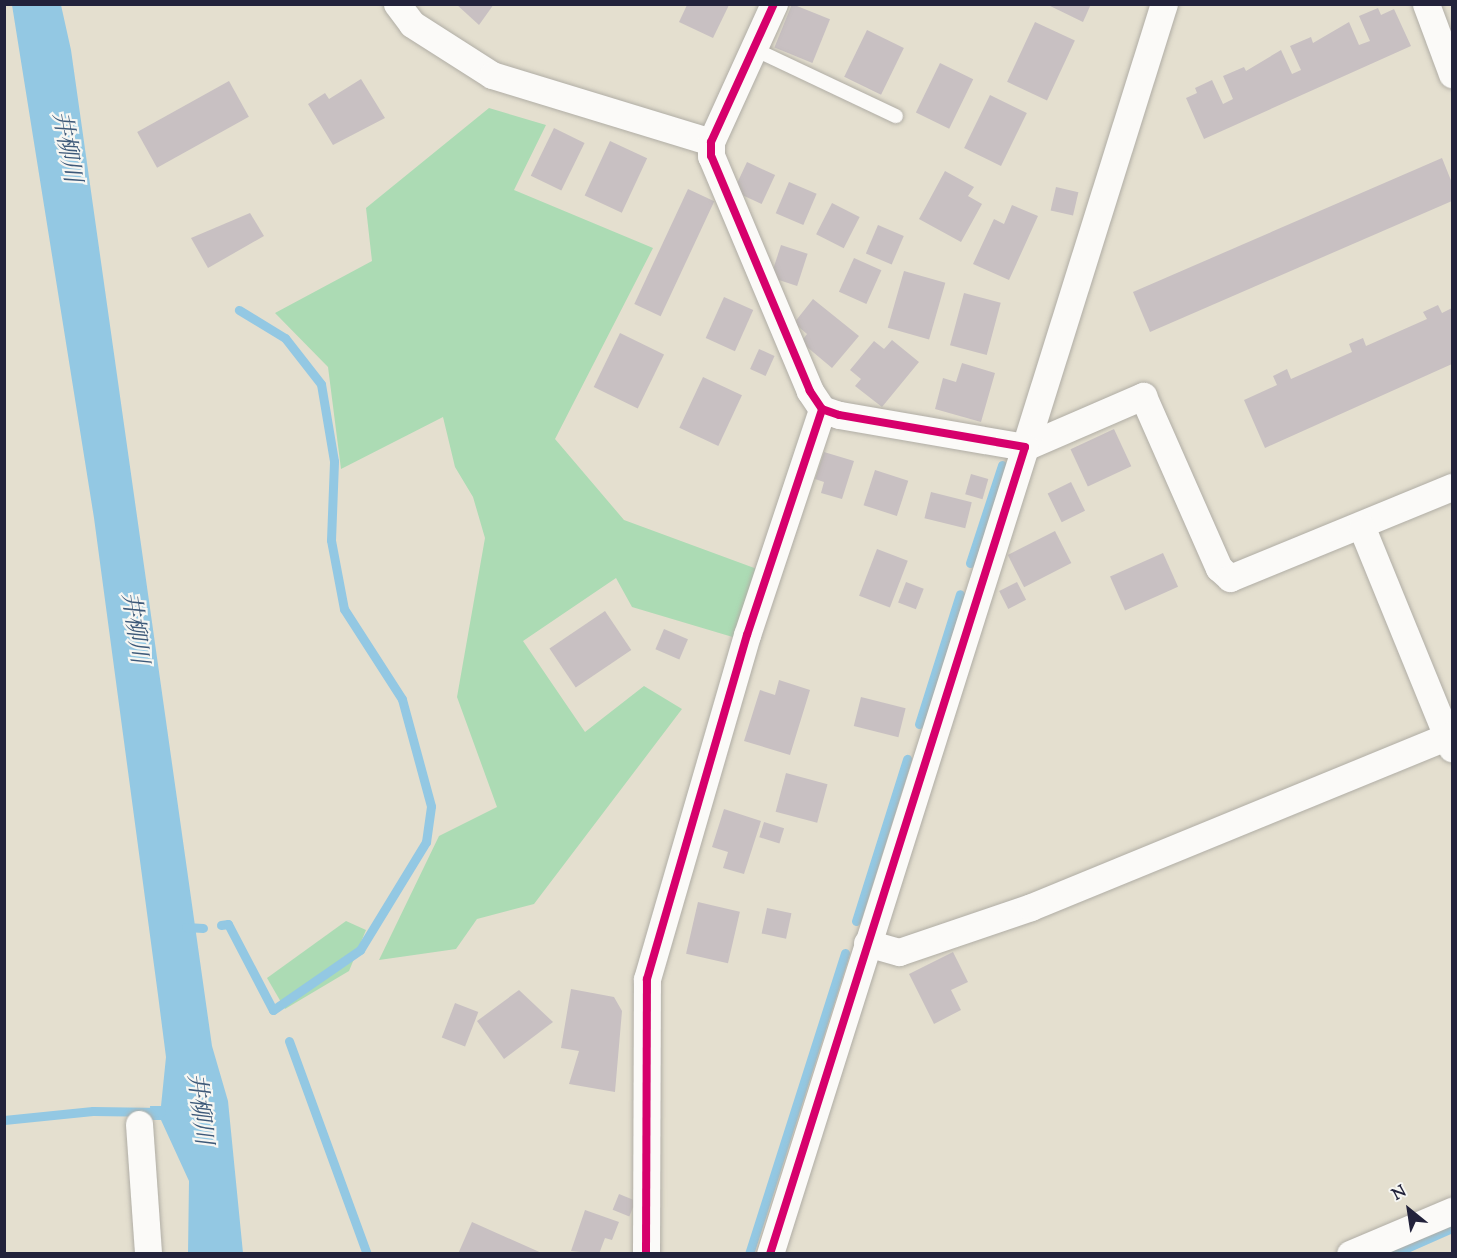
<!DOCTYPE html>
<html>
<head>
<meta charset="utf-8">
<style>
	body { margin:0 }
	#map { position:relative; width:1457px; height:1258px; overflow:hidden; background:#e4dfcf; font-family:"Sorts Mill Goudy","Noto Serif JP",serif }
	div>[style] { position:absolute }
	.green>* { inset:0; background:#acdbb4 }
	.water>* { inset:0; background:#93c8e3 }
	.stream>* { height:9px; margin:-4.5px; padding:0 4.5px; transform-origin:4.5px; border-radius:4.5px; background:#93c8e3 }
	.building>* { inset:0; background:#c8c0c2; transform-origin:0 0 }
	.roads { filter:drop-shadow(0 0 2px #b0ada5) drop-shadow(0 0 2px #b0ada5) }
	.service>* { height:14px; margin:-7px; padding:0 7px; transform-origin:7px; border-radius:7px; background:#fbfaf8 }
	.minor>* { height:27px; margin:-13.5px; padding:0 13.5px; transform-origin:13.5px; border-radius:13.5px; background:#fbfaf8 }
	.cycleway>* { height:8px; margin:-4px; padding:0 4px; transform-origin:4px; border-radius:4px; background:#d6006c }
	span { translate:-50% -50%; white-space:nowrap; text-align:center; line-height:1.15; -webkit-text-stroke:4.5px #f6f6f2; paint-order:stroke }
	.water-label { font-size:24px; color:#3d5979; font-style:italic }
	.frame { position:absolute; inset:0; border:6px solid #22223b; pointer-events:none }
	.north { position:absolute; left:1379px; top:1180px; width:60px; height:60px; -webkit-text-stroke:4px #f6f6f2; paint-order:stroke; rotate:330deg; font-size:16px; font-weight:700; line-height:24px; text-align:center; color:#22223b }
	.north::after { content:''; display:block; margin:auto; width:21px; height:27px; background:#22223b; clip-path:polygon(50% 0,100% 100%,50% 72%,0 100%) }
</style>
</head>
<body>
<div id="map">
	<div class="green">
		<i style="clip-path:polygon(489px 108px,546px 125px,514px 190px,653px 248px,555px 439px,624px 520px,757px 569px,736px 638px,632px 607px,616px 578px,523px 641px,585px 732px,644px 686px,682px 709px,534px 904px,477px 919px,456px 949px,379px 960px,439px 836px,497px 807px,457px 697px,485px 538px,473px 497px,455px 467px,443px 417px,341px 469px,328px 367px,275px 313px,372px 261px,366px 208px)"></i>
		<i style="clip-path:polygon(346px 921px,366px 930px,349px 971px,285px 1009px,267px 978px)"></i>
	</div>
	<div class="water">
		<i style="clip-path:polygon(12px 5px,61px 5px,71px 50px,212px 1046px,228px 1101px,243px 1253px,188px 1253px,189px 1181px,161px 1120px,151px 1120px,150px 1106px,161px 1106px,166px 1057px,158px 995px,94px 518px)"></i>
	</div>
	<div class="stream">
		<i style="left:970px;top:563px;width:103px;rotate:-71.9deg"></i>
		<i style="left:919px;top:724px;width:136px;rotate:-72.5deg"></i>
		<i style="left:856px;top:921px;width:170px;rotate:-72.5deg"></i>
		<i style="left:221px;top:925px;width:7px;rotate:-8deg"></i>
		<i style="left:228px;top:924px;width:97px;rotate:62.4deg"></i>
		<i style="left:273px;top:1010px;width:106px;rotate:-34.6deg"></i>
		<i style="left:360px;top:950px;width:127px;rotate:-58.6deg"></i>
		<i style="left:426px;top:842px;width:36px;rotate:-82deg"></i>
		<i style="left:431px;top:806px;width:111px;rotate:-105.2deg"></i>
		<i style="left:402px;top:699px;width:107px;rotate:-122.8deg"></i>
		<i style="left:344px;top:609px;width:70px;rotate:-100.7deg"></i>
		<i style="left:331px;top:540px;width:79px;rotate:-87.8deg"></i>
		<i style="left:334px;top:461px;width:78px;rotate:-99.6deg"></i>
		<i style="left:321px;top:384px;width:58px;rotate:-128deg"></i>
		<i style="left:285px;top:338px;width:54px;rotate:-148.7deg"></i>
		<i style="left:186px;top:927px;width:17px;rotate:3deg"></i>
		<i style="left:289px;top:1041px;width:227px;rotate:69.9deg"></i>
		<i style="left:4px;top:1120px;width:89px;rotate:-5.8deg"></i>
		<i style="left:93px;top:1111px;width:68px;rotate:0.8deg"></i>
		<i style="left:749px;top:1254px;width:316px;rotate:-72.3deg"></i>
		<i style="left:1393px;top:1254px;width:64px;rotate:-23.8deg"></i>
	</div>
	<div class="building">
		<i style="clip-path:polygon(456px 4px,494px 4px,479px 25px)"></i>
		<i style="left:792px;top:4px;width:41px;height:47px;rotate:22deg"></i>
		<i style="clip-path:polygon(1046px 4px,1091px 4px,1083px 22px)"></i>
		<i style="clip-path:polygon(687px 5px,729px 5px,713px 38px,679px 22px)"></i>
		<i style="clip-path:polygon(1378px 8px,1381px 15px,1394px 9px,1411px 46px,1204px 139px,1186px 98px,1197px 93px,1195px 88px,1212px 80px,1223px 104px,1233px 99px,1223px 76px,1244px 67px,1246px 71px,1281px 50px,1292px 74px,1301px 70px,1290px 46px,1311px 37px,1313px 43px,1349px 22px,1359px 45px,1370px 41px,1359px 16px)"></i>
		<i style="left:1035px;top:22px;width:44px;height:66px;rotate:25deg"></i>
		<i style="left:867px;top:30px;width:41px;height:52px;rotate:26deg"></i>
		<i style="left:940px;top:63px;width:37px;height:55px;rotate:26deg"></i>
		<i style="clip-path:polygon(361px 79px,385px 118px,333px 145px,308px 104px,325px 93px,329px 99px)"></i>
		<i style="left:229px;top:81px;width:41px;height:105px;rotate:61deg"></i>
		<i style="left:990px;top:95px;width:41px;height:59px;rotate:26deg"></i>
		<i style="left:554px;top:128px;width:34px;height:53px;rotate:26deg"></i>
		<i style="left:610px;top:141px;width:41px;height:60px;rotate:25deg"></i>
		<i style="clip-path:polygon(1442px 158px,1452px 183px,1452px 201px,1150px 332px,1133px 292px)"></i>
		<i style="left:747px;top:162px;width:31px;height:32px;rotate:25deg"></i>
		<i style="clip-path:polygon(945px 171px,974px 187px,968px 196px,982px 204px,961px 242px,919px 219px)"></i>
		<i style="left:789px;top:182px;width:30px;height:34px;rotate:23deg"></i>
		<i style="left:1056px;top:187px;width:23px;height:24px;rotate:13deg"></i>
		<i style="left:688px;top:189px;width:29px;height:127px;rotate:25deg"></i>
		<i style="left:832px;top:203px;width:31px;height:35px;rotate:27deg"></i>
		<i style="clip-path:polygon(1012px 205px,1038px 216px,1009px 280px,973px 264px,994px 219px,1004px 224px)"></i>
		<i style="clip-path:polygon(250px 213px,264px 236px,208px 268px,191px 238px)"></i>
		<i style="left:878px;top:225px;width:28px;height:31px;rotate:23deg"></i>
		<i style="left:781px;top:245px;width:28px;height:34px;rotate:18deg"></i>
		<i style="left:854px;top:258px;width:30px;height:37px;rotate:24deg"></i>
		<i style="left:904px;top:271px;width:43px;height:59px;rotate:16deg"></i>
		<i style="left:964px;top:293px;width:38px;height:54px;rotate:15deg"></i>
		<i style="left:724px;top:297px;width:32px;height:45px;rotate:24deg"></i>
		<i style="clip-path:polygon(813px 299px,859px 336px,832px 368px,801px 342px,807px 334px,794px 323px)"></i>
		<i style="clip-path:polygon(1438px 305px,1442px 313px,1452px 308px,1452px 364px,1265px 448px,1244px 400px,1277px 385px,1273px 376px,1287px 369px,1291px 379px,1352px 352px,1349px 344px,1363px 338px,1366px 346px,1427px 319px,1423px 312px)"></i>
		<i style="left:620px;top:333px;width:49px;height:60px;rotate:26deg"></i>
		<i style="clip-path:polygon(892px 340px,919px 362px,882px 407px,855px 386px,861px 379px,850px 370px,874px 341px,884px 349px)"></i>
		<i style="left:759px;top:349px;width:17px;height:22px;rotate:24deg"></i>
		<i style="clip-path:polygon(962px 363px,995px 373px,981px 422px,935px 409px,943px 378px,956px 382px)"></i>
		<i style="left:703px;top:377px;width:43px;height:56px;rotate:25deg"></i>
		<i style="left:1114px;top:429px;width:41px;height:48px;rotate:65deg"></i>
		<i style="clip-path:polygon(824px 452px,854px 461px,842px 499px,821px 493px,824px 482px,815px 479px)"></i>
		<i style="left:875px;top:470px;width:35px;height:37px;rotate:18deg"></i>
		<i style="left:971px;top:474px;width:18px;height:21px;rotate:16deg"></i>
		<i style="left:1071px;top:482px;width:32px;height:26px;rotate:64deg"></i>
		<i style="left:931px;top:492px;width:42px;height:27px;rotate:14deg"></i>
		<i style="left:1055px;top:531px;width:36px;height:53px;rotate:63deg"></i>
		<i style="left:877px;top:549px;width:33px;height:50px;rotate:21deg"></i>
		<i style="left:1163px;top:553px;width:37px;height:58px;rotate:66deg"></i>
		<i style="left:906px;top:582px;width:19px;height:22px;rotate:21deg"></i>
		<i style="left:1017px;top:582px;width:20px;height:20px;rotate:63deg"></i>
		<i style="left:605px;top:611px;width:47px;height:67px;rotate:56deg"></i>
		<i style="left:664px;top:629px;width:26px;height:22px;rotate:23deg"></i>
		<i style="clip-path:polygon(779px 680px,810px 690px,790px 755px,744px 741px,760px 690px,775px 695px)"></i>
		<i style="left:861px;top:697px;width:46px;height:30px;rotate:14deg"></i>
		<i style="left:786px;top:773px;width:43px;height:40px;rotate:15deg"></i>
		<i style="clip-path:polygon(724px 809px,761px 821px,744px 874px,723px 868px,728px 852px,712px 847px)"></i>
		<i style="left:764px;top:822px;width:21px;height:16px;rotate:17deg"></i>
		<i style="left:698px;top:902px;width:43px;height:53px;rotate:13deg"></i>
		<i style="left:767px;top:908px;width:25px;height:26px;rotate:12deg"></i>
		<i style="clip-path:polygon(953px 952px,968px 982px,951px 990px,961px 1010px,934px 1024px,909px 974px)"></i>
		<i style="clip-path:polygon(571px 989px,614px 997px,622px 1011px,615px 1092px,569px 1084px,579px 1051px,561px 1048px)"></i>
		<i style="clip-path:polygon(519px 990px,553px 1022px,504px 1059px,477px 1021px)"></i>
		<i style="left:455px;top:1003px;width:25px;height:37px;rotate:21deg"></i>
		<i style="left:619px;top:1194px;width:18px;height:17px;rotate:22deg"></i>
		<i style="clip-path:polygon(585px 1210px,619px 1222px,612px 1240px,605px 1238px,599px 1254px,571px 1251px)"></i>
		<i style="clip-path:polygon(472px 1222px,544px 1254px,458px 1254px)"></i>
	</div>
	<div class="roads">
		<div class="service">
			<i style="left:754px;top:49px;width:157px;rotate:25.3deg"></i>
		</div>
		<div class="minor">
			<i style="left:397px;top:4px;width:25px;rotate:53deg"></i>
			<i style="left:412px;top:24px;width:95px;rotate:32.5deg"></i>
			<i style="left:492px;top:75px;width:229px;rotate:17deg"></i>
			<i style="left:1426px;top:4px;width:75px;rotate:69.6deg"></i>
			<i style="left:1025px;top:447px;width:129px;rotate:-23.4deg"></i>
			<i style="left:1143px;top:396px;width:188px;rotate:66.2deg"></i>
			<i style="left:1219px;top:568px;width:15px;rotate:42deg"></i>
			<i style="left:1230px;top:578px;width:240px;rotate:-22.3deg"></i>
			<i style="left:1025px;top:447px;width:464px;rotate:-72.6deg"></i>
			<i style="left:1362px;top:528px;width:238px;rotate:67.8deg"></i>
			<i style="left:867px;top:943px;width:33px;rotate:16deg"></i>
			<i style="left:899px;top:952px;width:139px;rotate:-18.8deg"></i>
			<i style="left:1031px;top:907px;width:455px;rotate:-22.3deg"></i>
			<i style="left:139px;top:1124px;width:130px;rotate:86deg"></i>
			<i style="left:646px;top:1254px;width:275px;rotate:-89.8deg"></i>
			<i style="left:647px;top:979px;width:358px;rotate:-73.8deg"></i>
			<i style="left:747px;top:635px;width:238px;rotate:-71.6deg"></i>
			<i style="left:770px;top:1254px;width:846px;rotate:-72.46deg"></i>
			<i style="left:1025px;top:447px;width:189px;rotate:-170.2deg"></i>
			<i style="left:839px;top:415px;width:18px;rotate:-161deg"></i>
			<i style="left:822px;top:409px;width:22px;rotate:-124deg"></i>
			<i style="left:810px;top:391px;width:255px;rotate:-112.8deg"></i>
			<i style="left:711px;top:156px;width:14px;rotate:-90deg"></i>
			<i style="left:711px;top:142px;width:152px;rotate:-65.5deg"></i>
			<i style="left:1350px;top:1254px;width:111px;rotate:-22.9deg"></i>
		</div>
	</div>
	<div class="cycleway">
		<i style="left:646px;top:1254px;width:275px;rotate:-89.8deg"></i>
		<i style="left:647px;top:979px;width:358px;rotate:-73.8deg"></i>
		<i style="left:747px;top:635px;width:238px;rotate:-71.6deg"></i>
		<i style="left:770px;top:1254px;width:846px;rotate:-72.46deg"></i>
		<i style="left:1025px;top:447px;width:189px;rotate:-170.2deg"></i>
		<i style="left:839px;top:415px;width:18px;rotate:-161deg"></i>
		<i style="left:822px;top:409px;width:22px;rotate:-124deg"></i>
		<i style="left:810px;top:391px;width:255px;rotate:-112.8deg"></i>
		<i style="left:711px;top:156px;width:14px;rotate:-90deg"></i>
		<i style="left:711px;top:142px;width:152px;rotate:-65.5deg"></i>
	</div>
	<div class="water-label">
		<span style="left:65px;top:147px;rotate:80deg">井柳川</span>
		<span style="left:133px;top:628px;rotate:82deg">井柳川</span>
		<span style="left:198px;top:1109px;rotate:83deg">井柳川</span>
	</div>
	<div class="frame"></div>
	<div class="north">N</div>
</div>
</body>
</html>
